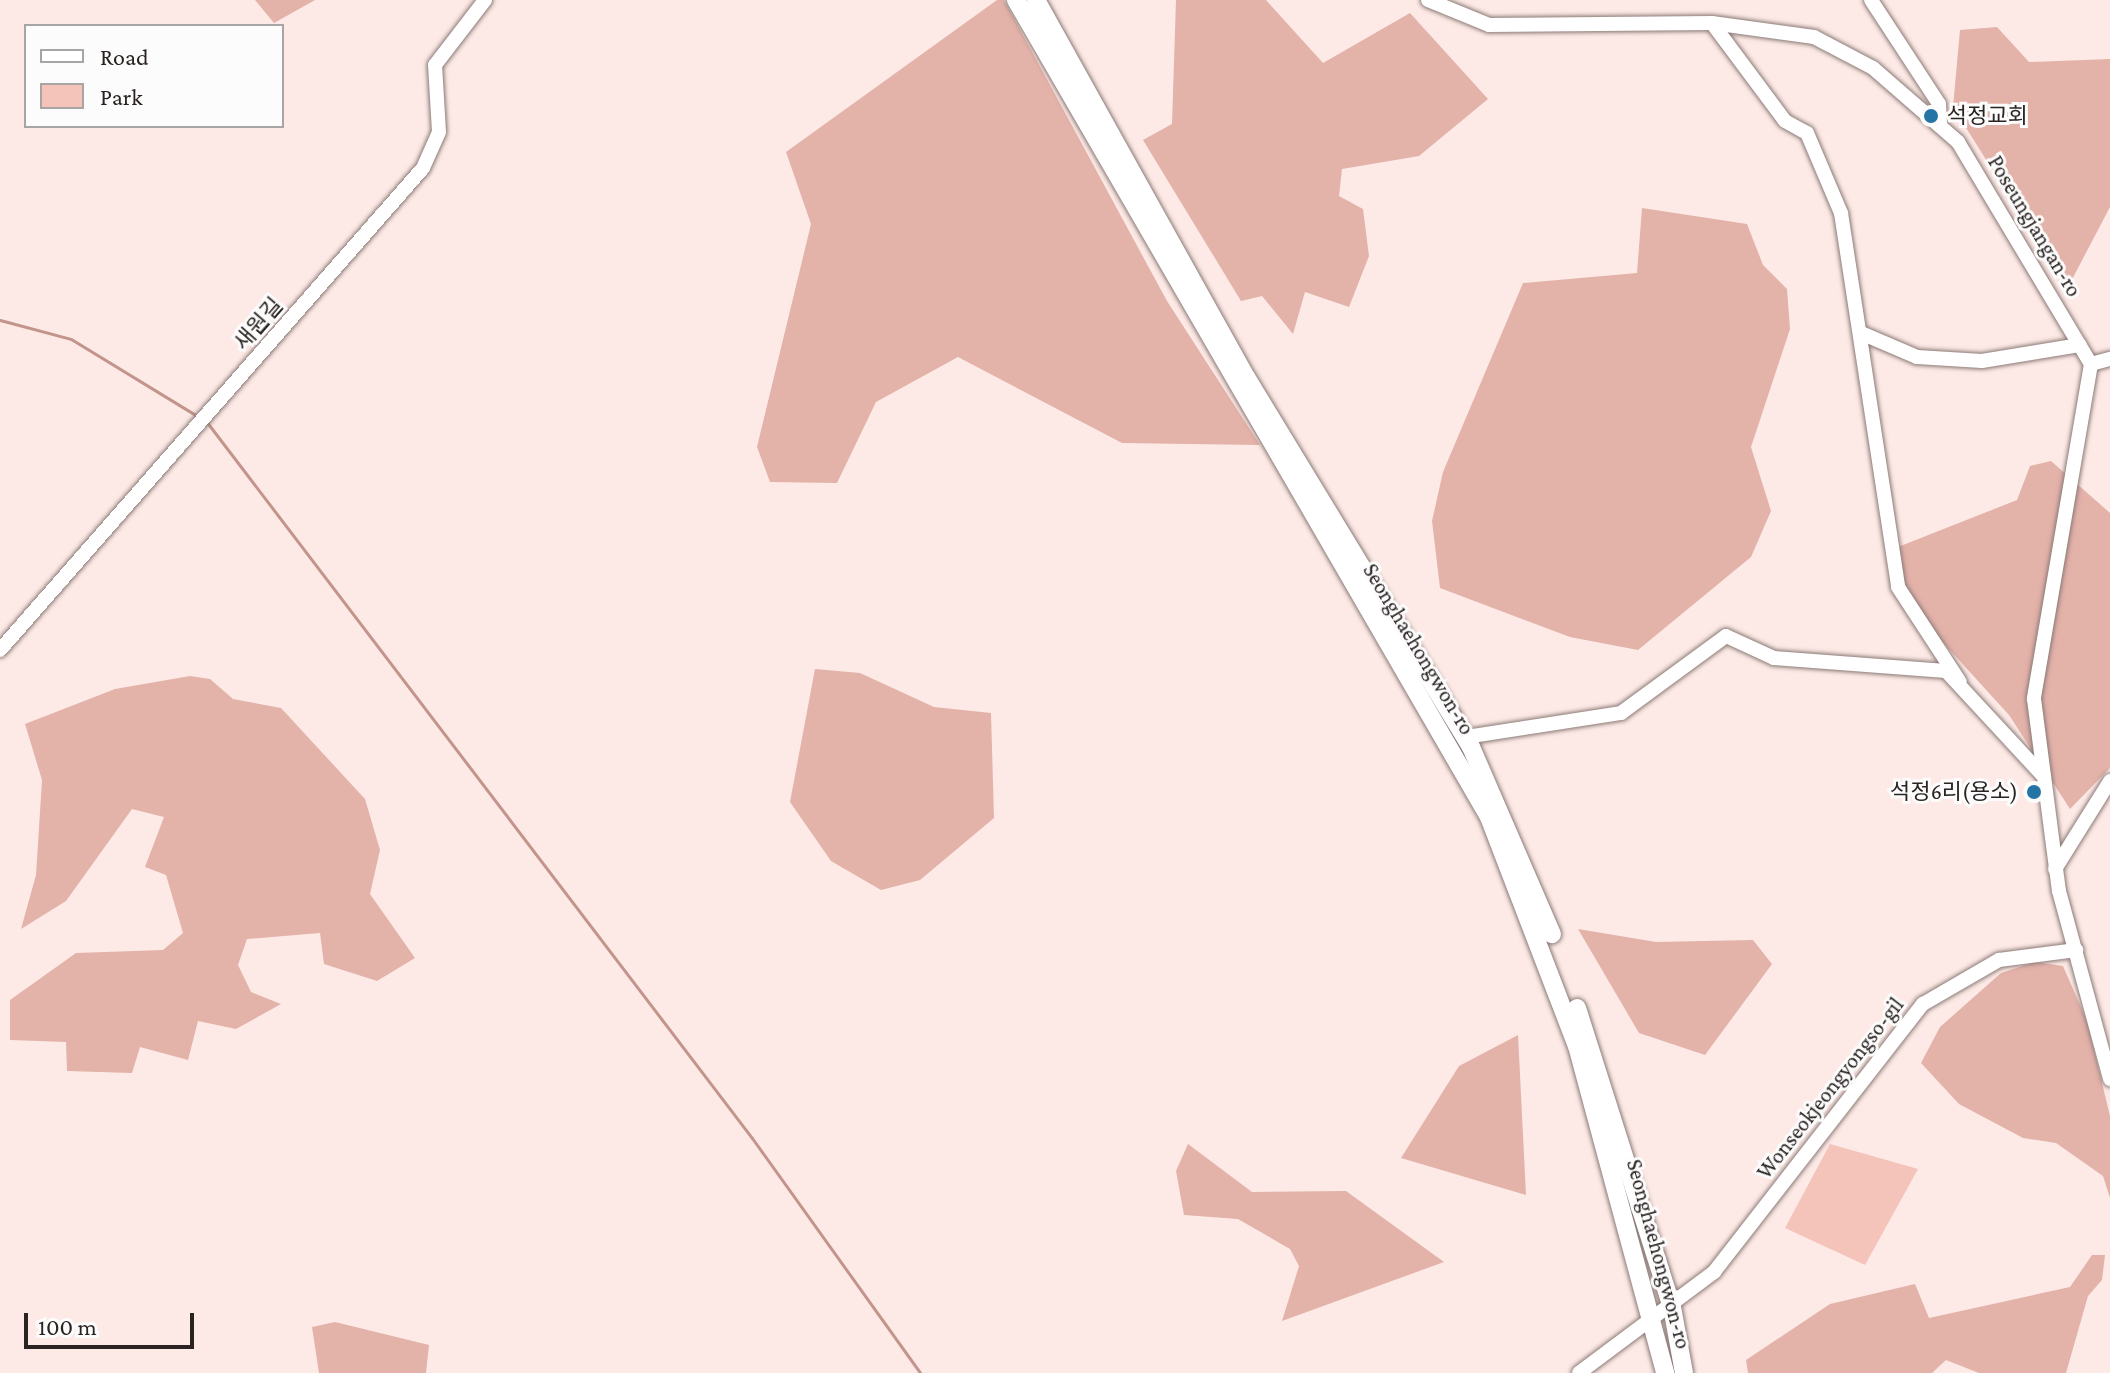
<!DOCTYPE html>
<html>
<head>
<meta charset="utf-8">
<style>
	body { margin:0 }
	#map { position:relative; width:2110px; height:1373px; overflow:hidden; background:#fdeae6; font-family:"Crimson Pro","Noto Sans KR",serif }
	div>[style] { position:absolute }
	.green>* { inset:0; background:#f4c3ba }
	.forest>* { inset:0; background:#e3b2a9 }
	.stream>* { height:3px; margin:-1.5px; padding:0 1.5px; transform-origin:1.5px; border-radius:1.5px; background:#c3948b }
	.roads { filter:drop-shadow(0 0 2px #8b7a77) drop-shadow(0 0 2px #8b7a77) }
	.minor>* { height:14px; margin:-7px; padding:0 7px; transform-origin:7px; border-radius:7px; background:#fff }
	.major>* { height:18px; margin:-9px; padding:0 9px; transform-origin:9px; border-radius:9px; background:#fff }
	.dots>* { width:22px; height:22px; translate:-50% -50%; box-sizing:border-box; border:4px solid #fcfcfc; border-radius:50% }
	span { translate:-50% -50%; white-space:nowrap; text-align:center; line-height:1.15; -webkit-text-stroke:6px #fcfcfc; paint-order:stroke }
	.poi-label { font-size:22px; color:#2a2322 }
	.left { translate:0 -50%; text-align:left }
	.right { translate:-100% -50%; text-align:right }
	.street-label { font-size:22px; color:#2a2322 }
	.legend { position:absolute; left:24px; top:24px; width:260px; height:104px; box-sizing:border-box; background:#fcfcfc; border:2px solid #a8a5a5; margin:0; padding:10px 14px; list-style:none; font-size:24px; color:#2a2322 }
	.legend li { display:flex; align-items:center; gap:16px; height:40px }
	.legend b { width:40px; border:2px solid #a8a5a5 }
	.scale { position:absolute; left:24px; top:1313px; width:170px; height:36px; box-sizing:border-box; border:4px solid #2a2322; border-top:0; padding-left:10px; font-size:24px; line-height:28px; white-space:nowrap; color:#2a2322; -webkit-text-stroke:6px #fcfcfc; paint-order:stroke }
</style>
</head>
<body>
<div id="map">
	<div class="green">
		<i style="clip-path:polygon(1830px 1144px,1918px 1169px,1865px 1265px,1785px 1228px)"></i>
	</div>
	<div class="forest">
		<i style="clip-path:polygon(255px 0,315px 0,274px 23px)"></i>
		<i style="clip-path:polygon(997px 0,1004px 0,1167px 301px,1260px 445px,1122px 443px,958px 357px,876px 402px,837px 483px,770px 482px,757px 447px,811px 224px,786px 152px)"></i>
		<i style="clip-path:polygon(1176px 0,1266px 0,1323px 63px,1410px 13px,1488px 99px,1419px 156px,1342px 169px,1339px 196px,1363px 209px,1369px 256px,1349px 307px,1305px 292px,1293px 334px,1262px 296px,1241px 301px,1143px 140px,1172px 124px)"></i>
		<i style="clip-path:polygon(1997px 27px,2029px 62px,2110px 59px,2110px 207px,2067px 289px,1953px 107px,1960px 30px)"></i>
		<i style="clip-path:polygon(1642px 208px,1747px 224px,1763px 265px,1787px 289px,1790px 329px,1751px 447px,1771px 511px,1751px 557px,1638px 650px,1570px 637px,1440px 588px,1432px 521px,1443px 472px,1523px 283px,1637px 273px)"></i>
		<i style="clip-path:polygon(2051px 461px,2110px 513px,2110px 768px,2070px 809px,2009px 715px,1907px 603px,1898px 547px,2017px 500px,2030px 466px)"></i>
		<i style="clip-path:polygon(815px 669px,860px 673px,934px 707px,991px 713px,994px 818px,920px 880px,881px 890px,831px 861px,790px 802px)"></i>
		<i style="clip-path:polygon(190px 676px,210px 679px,233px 699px,281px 708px,365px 799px,380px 850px,370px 894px,415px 958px,377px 981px,324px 964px,320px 933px,247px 939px,238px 965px,251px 992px,281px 1004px,236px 1029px,198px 1021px,188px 1060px,140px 1047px,132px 1073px,67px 1071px,66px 1042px,10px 1040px,10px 1000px,76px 953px,163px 950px,183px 933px,166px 875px,145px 867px,164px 817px,132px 809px,66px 901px,21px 929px,36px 875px,42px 780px,25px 724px,115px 689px)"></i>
		<i style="clip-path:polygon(1578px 929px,1656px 942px,1753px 940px,1772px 964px,1705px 1055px,1639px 1033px)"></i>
		<i style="clip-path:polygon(2035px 962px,2063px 966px,2087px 1021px,2110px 1116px,2110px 1198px,2103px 1176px,2056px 1143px,2023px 1138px,1959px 1104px,1921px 1063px,1940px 1027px,2001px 973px)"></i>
		<i style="clip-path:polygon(1518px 1035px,1526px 1195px,1401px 1158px,1459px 1066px)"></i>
		<i style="clip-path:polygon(1188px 1144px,1252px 1192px,1346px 1191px,1444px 1262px,1282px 1321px,1299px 1266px,1290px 1249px,1238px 1219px,1184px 1215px,1176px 1171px)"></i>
		<i style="clip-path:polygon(2092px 1255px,2105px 1255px,2102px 1280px,2088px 1296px,2066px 1373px,1979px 1373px,1946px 1360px,1932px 1373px,1748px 1373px,1746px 1360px,1830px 1304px,1915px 1284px,1929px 1318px,2070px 1287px)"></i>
		<i style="clip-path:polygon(335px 1322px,429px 1345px,426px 1373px,319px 1373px,312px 1327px)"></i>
	</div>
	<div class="stream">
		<i style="left:0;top:320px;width:73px;rotate:15deg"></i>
		<i style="left:71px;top:339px;width:150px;rotate:31.4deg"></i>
		<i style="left:206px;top:421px;width:901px;rotate:52.71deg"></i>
		<i style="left:752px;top:1138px;width:289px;rotate:54.4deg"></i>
	</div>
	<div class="roads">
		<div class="minor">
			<i style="left:1428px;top:0;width:66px;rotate:22.3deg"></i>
			<i style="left:1489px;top:25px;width:223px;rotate:-0.5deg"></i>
			<i style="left:1712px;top:23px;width:103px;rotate:7.8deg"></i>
			<i style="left:1814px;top:37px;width:67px;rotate:27.7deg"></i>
			<i style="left:1873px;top:68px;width:113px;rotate:41deg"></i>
			<i style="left:1958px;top:142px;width:259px;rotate:59.1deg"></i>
			<i style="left:2091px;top:364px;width:340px;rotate:99.7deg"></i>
			<i style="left:2034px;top:699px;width:194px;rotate:82.6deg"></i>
			<i style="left:2059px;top:891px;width:195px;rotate:74.8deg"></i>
			<i style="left:1871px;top:0;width:124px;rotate:56.8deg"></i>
			<i style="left:1939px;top:104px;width:22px;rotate:87deg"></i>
			<i style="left:1712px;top:23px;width:122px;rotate:53.3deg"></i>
			<i style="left:1785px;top:121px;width:25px;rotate:29deg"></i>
			<i style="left:1807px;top:133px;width:87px;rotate:67deg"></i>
			<i style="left:1841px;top:213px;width:378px;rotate:81.3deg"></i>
			<i style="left:1898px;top:587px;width:113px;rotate:56.9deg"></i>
			<i style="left:1861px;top:333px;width:61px;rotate:23.2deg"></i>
			<i style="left:1917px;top:357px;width:65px;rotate:3.5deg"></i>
			<i style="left:1982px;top:361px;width:99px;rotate:-9.3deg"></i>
			<i style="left:2091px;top:364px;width:20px;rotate:-15deg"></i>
			<i style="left:0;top:650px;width:641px;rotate:-48.73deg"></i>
			<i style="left:423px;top:168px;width:39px;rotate:-66deg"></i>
			<i style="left:439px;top:132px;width:67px;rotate:-93.4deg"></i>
			<i style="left:435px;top:65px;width:82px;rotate:-52.4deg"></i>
			<i style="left:1472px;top:736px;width:151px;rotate:-8.8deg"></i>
			<i style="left:1621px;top:713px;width:130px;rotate:-36.3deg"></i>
			<i style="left:1726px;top:636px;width:53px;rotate:24.6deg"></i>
			<i style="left:1774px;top:658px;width:172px;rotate:4.3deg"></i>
			<i style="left:1946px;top:671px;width:144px;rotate:47.2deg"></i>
			<i style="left:2055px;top:869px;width:104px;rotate:-58deg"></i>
			<i style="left:1579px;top:1373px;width:169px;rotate:-36.8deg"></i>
			<i style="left:1714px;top:1272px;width:340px;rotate:-52.1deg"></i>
			<i style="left:1923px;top:1004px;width:88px;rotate:-30.1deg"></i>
			<i style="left:1999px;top:960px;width:78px;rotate:-7.4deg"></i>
		</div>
		<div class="major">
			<i style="left:1016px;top:0;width:944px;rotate:59.93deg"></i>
			<i style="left:1489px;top:817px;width:245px;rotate:69deg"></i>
			<i style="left:1577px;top:1046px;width:339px;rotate:74.9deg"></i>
			<i style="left:1036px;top:0;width:432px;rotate:60.9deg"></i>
			<i style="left:1246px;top:377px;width:433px;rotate:58.7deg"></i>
			<i style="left:1471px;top:747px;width:204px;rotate:66.6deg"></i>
			<i style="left:1577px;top:1008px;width:314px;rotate:72.4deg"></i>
			<i style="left:1672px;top:1307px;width:67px;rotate:79.7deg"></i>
		</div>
	</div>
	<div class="dots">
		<i style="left:1931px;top:116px;background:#2474a6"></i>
		<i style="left:2034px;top:792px;background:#2474a6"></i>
	</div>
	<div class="poi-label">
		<span class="left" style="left:1947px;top:116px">석정교회</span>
		<span class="right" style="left:2018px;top:792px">석정6리(용소)</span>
	</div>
	<div class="street-label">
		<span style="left:2035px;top:226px;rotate:59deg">Poseungjangan-ro</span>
		<span style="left:258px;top:324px;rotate:-49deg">새원길</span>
		<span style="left:1419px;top:649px;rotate:59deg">Seonghaehongwon-ro</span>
		<span style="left:1830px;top:1088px;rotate:-52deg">Wonseokjeongyongso-gil</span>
		<span style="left:1659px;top:1254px;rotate:75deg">Seonghaehongwon-ro</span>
	</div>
	<ul class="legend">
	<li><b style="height:10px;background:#fff"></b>Road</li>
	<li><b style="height:22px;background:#f4c3ba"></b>Park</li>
	</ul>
	<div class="scale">100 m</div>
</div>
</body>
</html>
